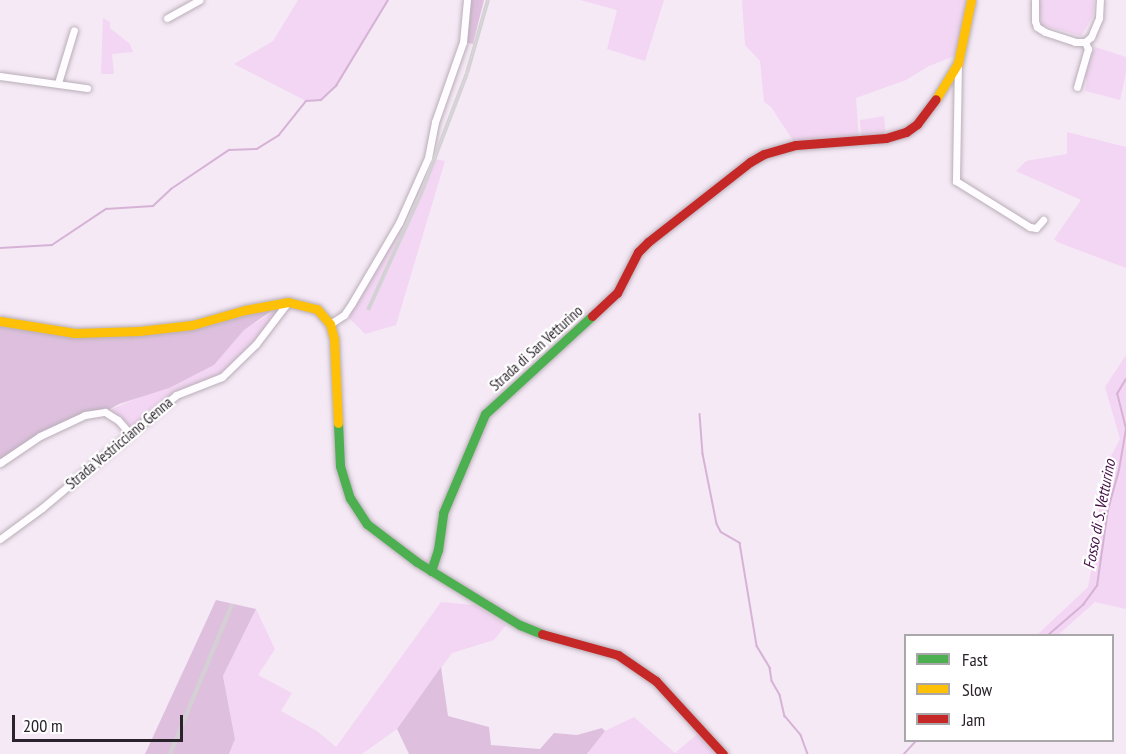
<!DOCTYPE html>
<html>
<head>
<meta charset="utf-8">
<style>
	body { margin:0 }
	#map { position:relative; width:1126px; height:754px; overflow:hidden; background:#f5e9f5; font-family:"PT Sans Narrow",sans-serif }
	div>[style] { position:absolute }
	.green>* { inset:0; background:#f3d6f3 }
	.forest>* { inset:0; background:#dec0de }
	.stream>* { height:1.5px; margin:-0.75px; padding:0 0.75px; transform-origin:0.75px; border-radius:0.75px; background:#d6b3d6 }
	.roads { filter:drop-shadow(0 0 2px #b8aeb7) drop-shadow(0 0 2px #b8aeb7) }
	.street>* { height:7px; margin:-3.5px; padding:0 3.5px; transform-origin:3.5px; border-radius:3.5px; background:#fefcfe }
	.fast>* { height:9px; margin:-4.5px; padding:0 4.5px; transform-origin:4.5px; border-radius:4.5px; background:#4caf50 }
	.slow>* { height:9px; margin:-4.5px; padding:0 4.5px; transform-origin:4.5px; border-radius:4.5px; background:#ffc107 }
	.jam>* { height:9px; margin:-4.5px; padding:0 4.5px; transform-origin:4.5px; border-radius:4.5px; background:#c62828 }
	.rail>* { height:4px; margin-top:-2px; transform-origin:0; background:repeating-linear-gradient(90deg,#fff 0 4.5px,#d4d1d4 0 9px); box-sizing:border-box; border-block:2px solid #d4d1d4 }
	span { translate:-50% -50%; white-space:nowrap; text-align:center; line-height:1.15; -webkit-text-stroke:4.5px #fff; paint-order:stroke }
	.street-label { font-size:15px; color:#2b232b }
	.water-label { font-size:16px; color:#430e45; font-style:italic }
	.legend { position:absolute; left:904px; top:634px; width:210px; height:108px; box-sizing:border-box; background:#fff; border:2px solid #aaa7aa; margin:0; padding:8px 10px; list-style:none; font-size:18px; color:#2b232b }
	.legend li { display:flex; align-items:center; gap:12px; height:30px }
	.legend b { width:30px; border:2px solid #aaa7aa }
	.scale { position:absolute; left:12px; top:715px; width:171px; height:27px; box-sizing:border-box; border:3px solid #2b232b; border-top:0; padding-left:8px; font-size:18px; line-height:21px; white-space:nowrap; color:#2b232b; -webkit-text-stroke:4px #fff; paint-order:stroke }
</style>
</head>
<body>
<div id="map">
	<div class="green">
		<i style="clip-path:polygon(298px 0,388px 0,336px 86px,321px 100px,306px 101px,234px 64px,273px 41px)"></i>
		<i style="clip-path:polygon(580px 0,664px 0,645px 61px,607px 49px,617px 10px)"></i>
		<i style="clip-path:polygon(742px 0,971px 0,960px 54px,929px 66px,906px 80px,856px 98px,859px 140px,796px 145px,771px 107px,764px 102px,760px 61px,745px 45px)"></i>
		<i style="clip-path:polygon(1040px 0,1094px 0,1093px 16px,1081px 36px,1042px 25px,1038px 7px)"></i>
		<i style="clip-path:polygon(103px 18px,110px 22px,110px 28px,130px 44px,133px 52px,112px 54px,114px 74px,101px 74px)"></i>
		<i style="clip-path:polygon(1095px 47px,1126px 57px,1126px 73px,1120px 100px,1085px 91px,1087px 81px,1084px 74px)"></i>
		<i style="clip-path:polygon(884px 116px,886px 138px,861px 139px,860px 120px)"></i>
		<i style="clip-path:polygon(1067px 132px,1126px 147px,1126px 268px,1057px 242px,1054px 239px,1081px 200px,1016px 171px,1026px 161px,1067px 154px)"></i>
		<i style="clip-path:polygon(428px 158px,445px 161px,396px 325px,365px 334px,349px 318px,349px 307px,399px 223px)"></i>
		<i style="clip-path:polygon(288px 302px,256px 344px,222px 377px,176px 395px,130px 434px,105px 412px,214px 365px,244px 330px)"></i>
		<i style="clip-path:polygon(1126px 355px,1126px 609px,1095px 602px,1058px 635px,1037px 635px,1088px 587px,1095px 549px,1103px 471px,1120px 439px,1105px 387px)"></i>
		<i style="clip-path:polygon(441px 602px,475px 605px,506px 625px,494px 640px,452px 653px,397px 729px,362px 754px,229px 754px,235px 739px,223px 676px,256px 609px,275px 649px,258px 675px,292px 693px,281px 711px,317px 731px,336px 747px)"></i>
		<i style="clip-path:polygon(634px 717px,675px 753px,701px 731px,723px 754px,589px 754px,587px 749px,605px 731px)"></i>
	</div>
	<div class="forest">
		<i style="clip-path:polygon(467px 0,484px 0,473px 44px,463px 42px)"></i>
		<i style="clip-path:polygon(283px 303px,244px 330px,214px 365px,169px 388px,119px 404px,105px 412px,84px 415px,40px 436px,0 463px,0 324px,75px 333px,139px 331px)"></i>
		<i style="clip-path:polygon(216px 600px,256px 609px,223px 676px,235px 739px,229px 754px,145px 754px)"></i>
		<i style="clip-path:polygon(441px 667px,448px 716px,489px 727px,491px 745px,540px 749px,554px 733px,577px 735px,602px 728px,605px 731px,587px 754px,409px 754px,397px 729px)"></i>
	</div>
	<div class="stream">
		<i style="left:0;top:248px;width:52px;rotate:-3.3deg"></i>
		<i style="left:52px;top:245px;width:65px;rotate:-33.7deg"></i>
		<i style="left:106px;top:209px;width:47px;rotate:-3.7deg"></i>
		<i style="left:153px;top:206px;width:25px;rotate:-43deg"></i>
		<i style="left:171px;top:189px;width:70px;rotate:-33.9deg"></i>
		<i style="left:229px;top:150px;width:28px;rotate:-2deg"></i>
		<i style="left:257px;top:149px;width:26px;rotate:-32deg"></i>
		<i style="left:279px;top:135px;width:43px;rotate:-51.5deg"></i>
		<i style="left:306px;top:101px;width:15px;rotate:-4deg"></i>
		<i style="left:321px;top:100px;width:21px;rotate:-43deg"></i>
		<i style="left:336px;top:86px;width:100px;rotate:-58.8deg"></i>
		<i style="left:700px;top:414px;width:40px;rotate:85.7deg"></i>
		<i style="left:703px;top:454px;width:71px;rotate:78.7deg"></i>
		<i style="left:717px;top:524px;width:9px;rotate:63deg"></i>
		<i style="left:721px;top:532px;width:22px;rotate:30deg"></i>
		<i style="left:740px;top:543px;width:104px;rotate:80.6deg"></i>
		<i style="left:757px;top:646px;width:26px;rotate:59deg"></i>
		<i style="left:770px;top:668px;width:13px;rotate:81deg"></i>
		<i style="left:772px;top:681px;width:16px;rotate:60deg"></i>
		<i style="left:780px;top:695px;width:22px;rotate:77deg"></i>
		<i style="left:785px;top:716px;width:25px;rotate:50deg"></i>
		<i style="left:801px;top:735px;width:20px;rotate:70deg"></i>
		<i style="left:1047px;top:636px;width:48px;rotate:-40.7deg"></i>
		<i style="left:1083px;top:605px;width:24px;rotate:-54deg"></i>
		<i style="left:1097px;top:586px;width:77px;rotate:-81.8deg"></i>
		<i style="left:1108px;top:510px;width:41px;rotate:-74.6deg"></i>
		<i style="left:1119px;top:470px;width:42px;rotate:-80.3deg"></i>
		<i style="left:1126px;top:429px;width:36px;rotate:-104deg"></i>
		<i style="left:1117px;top:394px;width:17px;rotate:-59deg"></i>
		<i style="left:904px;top:754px;width:19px;rotate:-47deg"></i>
	</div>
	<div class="roads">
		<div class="street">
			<i style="left:1035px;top:0;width:21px;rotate:90deg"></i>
			<i style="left:1035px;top:21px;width:6px;rotate:72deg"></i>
			<i style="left:1037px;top:27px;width:9px;rotate:32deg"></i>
			<i style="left:1045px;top:32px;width:32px;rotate:18deg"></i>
			<i style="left:1075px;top:42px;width:10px"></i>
			<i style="left:1085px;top:42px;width:8px;rotate:-40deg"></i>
			<i style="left:1091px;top:37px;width:21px;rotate:-67deg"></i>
			<i style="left:1099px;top:18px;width:18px;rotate:-87deg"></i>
			<i style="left:167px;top:18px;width:37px;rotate:-29deg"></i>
			<i style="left:958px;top:63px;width:118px;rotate:91deg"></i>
			<i style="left:956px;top:181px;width:87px;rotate:31.9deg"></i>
			<i style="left:1030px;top:227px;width:6px;rotate:9deg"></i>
			<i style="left:1036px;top:228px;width:11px;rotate:-49deg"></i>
			<i style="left:0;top:76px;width:88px;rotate:7.9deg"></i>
			<i style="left:58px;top:83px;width:55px;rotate:-73.2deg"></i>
			<i style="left:1077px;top:87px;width:40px;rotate:-74deg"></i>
			<i style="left:1088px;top:49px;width:8px;rotate:-113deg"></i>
			<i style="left:330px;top:324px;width:17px;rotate:-33deg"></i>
			<i style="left:344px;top:315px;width:14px;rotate:-56deg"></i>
			<i style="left:352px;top:303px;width:93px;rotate:-59.6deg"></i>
			<i style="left:399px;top:223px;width:71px;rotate:-66deg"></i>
			<i style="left:428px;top:158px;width:37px;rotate:-79deg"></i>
			<i style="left:435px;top:122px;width:85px;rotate:-70.7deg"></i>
			<i style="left:463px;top:42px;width:42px;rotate:-84.6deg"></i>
			<i style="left:0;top:463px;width:48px;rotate:-34deg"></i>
			<i style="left:40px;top:436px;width:50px;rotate:-25deg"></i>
			<i style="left:85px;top:415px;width:20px;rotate:-9deg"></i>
			<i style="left:105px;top:412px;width:15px;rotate:32deg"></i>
			<i style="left:118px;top:420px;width:18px;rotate:49deg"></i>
			<i style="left:0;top:539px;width:52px;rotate:-36.4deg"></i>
			<i style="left:42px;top:508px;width:175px;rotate:-40.1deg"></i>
			<i style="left:176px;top:395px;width:49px;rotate:-21.4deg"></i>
			<i style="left:222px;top:377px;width:47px;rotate:-44.1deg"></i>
			<i style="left:256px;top:344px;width:53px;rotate:-52.7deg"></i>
		</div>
		<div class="fast">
			<i style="left:338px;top:423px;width:43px;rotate:87.3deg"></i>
			<i style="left:340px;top:466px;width:34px;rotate:73deg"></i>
			<i style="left:350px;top:498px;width:31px;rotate:57deg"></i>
			<i style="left:367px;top:524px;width:63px;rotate:37.2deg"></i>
			<i style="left:417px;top:562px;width:121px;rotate:31.5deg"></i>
			<i style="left:520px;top:625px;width:24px;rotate:22deg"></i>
			<i style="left:431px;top:571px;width:22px;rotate:-72deg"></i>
			<i style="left:438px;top:550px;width:37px;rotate:-82deg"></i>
			<i style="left:443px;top:513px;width:108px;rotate:-67deg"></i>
			<i style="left:485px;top:414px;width:145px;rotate:-42.5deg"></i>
		</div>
		<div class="slow">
			<i style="left:936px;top:99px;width:42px;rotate:-58.6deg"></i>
			<i style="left:958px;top:63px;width:64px;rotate:-78.3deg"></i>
			<i style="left:0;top:321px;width:76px;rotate:9.1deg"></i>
			<i style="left:75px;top:333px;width:64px;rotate:-1.8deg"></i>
			<i style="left:139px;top:331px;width:53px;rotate:-6.5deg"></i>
			<i style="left:192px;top:325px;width:55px;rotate:-15.8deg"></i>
			<i style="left:245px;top:310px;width:44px;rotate:-10.5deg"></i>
			<i style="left:288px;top:302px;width:30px;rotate:14deg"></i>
			<i style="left:317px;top:309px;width:20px;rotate:49deg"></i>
			<i style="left:330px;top:324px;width:16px;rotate:75deg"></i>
			<i style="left:334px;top:339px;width:84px;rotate:87.3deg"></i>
		</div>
		<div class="jam">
			<i style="left:592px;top:316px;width:34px;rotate:-43deg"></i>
			<i style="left:617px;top:293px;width:46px;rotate:-62.9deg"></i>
			<i style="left:638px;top:252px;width:14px;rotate:-45deg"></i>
			<i style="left:648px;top:242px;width:130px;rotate:-38.1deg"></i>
			<i style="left:750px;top:162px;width:16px;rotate:-30deg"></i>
			<i style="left:764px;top:154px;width:33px;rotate:-16deg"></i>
			<i style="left:796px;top:145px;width:90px;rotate:-4.4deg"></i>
			<i style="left:886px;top:138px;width:21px;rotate:-17deg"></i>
			<i style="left:906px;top:132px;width:14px;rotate:-36deg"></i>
			<i style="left:917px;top:124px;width:31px;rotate:-53deg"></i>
			<i style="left:542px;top:634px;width:79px;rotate:15.4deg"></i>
			<i style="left:618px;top:655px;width:46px;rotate:34.4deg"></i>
			<i style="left:656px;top:681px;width:99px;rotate:47.5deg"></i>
		</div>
	</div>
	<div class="rail">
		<i style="left:368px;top:310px;width:131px;rotate:-65.6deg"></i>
		<i style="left:422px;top:191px;width:126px;rotate:-69.1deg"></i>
		<i style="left:467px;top:73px;width:76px;rotate:-74deg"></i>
		<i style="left:170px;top:754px;width:162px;rotate:-67.5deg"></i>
	</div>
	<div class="street-label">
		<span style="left:536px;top:348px;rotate:-42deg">Strada di San Vetturino</span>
		<span style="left:119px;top:443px;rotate:-40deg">Strada Vestricciano Genna</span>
	</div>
	<div class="water-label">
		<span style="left:1099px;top:514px;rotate:-79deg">Fosso di S. Vetturino</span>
	</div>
	<ul class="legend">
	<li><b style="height:8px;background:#4caf50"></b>Fast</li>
	<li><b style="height:8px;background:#ffc107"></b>Slow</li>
	<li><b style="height:8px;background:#c62828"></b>Jam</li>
	</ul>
	<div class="scale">200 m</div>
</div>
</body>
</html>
